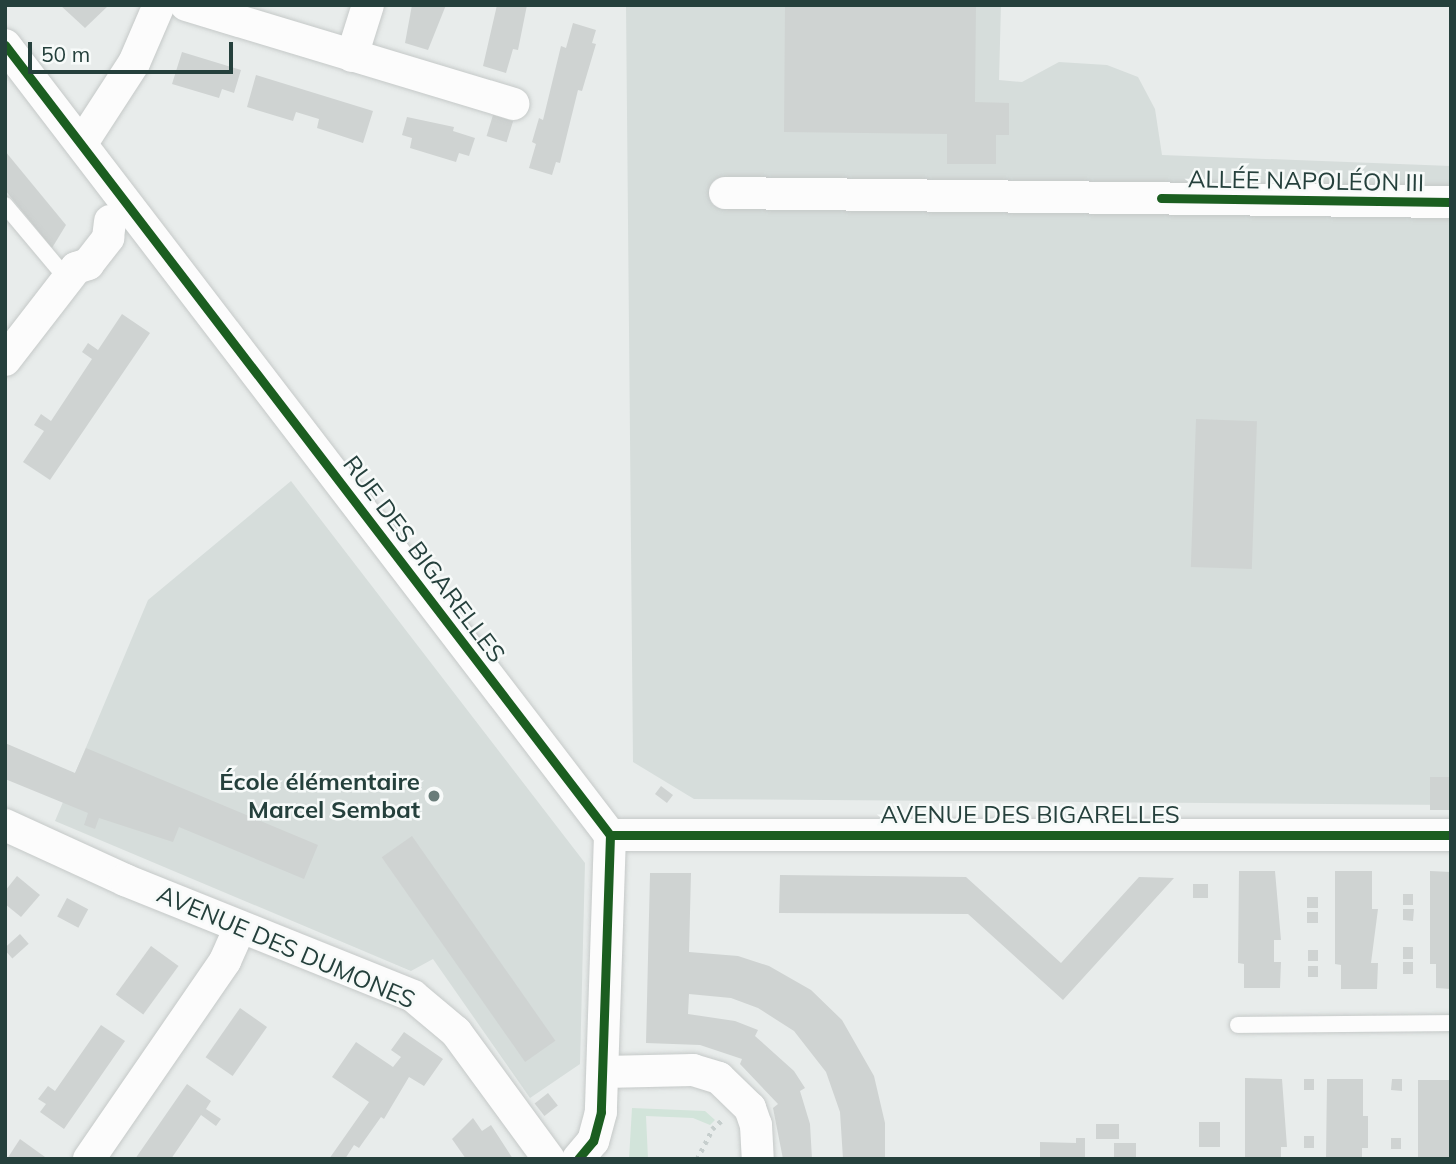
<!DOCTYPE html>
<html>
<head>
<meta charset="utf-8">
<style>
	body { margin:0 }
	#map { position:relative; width:1456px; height:1164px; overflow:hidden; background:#e8eceb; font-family:Mulish,sans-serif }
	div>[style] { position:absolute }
	.built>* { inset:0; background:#d6dddb }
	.green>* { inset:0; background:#d2e4da }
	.building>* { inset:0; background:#cfd3d2; transform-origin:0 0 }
	.path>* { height:4.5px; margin-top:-2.25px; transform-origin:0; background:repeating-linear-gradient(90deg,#c6cecd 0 3.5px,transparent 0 8.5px) }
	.roads { filter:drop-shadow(0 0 2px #c5c9c8) drop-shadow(0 0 2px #c5c9c8) }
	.service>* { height:16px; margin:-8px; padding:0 8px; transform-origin:8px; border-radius:8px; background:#fcfcfc }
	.minor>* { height:32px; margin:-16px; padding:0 16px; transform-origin:16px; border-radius:16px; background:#fcfcfc }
	.cycleway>* { height:9px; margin:-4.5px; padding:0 4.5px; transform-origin:4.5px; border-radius:4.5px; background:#1b5e20 }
	.dots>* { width:19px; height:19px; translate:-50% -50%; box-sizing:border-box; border:4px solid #f7faf9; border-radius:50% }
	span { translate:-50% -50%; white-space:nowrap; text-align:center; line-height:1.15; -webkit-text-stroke:5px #f7faf9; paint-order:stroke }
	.street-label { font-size:24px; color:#25403c }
	.poi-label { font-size:24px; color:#25403c; font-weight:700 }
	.right { translate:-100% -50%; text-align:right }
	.frame { position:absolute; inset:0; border:7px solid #25403c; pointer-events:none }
	.scale { position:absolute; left:28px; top:42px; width:205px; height:32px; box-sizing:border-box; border:4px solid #25403c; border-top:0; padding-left:9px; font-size:21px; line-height:24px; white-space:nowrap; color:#25403c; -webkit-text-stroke:5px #f7faf9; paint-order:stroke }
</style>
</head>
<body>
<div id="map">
	<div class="built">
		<i style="clip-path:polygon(626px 5px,1001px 5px,999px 80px,1022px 82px,1059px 62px,1107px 65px,1138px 77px,1155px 109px,1162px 155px,1451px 166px,1451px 805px,694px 799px,633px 762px)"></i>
		<i style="clip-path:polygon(291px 481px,585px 863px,580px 1064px,530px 1098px,433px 959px,411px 971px,55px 821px,148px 600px)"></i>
	</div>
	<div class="green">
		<i style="clip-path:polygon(632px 1108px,705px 1111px,715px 1120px,710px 1125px,693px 1118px,646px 1116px,648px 1159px,629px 1159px)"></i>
	</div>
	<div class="building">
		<i style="clip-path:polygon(60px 5px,109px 5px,85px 28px)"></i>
		<i style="clip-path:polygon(412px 5px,446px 5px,428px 50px,405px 43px)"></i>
		<i style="clip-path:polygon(497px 5px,527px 5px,518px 50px,513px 49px,506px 73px,483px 66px)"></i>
		<i style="clip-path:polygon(785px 5px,976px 5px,975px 102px,1009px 103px,1009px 135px,996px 135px,996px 164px,947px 164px,947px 134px,784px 132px)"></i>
		<i style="clip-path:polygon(573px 23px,596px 30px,592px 43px,596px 44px,582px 91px,578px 90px,560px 163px,556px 162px,552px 175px,529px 168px,536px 144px,532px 142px,539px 118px,543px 120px,561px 46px,566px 48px)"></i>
		<i style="clip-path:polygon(182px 52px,241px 70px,234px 93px,222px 89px,219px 98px,172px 84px)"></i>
		<i style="clip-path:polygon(256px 75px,373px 111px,363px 143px,317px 128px,319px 119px,296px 112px,293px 121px,247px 107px)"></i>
		<i style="left:493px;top:115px;width:21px;height:22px;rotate:17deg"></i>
		<i style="clip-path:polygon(407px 117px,454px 127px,453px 131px,475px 138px,469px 156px,459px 153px,456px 162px,410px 148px,412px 138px,402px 135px)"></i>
		<i style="clip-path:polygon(5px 151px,66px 225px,52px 248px,5px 190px)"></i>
		<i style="clip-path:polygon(122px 314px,150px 333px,50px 480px,23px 462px,44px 431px,34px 425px,41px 414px,51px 421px,92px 359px,82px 352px,88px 343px,98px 350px)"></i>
		<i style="left:1196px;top:419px;width:61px;height:148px;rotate:2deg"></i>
		<i style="clip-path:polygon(5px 743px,75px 773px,86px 748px,318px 845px,304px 879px,179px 827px,173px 842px,99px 818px,95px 829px,84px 825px,88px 813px,5px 779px)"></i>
		<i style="left:1430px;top:777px;width:21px;height:33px"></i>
		<i style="left:661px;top:786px;width:15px;height:10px;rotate:37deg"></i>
		<i style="left:412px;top:836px;width:250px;height:37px;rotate:55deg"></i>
		<i style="clip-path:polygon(1239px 871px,1275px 871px,1281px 940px,1274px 940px,1274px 962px,1281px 962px,1280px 988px,1244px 988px,1244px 964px,1238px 963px)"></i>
		<i style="clip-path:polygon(1335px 871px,1372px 871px,1372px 909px,1378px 909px,1371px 963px,1378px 963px,1377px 989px,1341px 989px,1341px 965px,1335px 964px)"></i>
		<i style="clip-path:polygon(1430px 871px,1451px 872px,1451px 989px,1436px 988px,1436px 964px,1430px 964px)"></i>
		<i style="clip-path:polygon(650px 873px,691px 873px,689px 952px,738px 956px,769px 966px,811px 990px,842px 1020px,874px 1076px,885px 1123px,885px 1159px,843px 1159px,840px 1112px,826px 1072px,794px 1031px,758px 1008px,731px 998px,689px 994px,688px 1014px,735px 1021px,758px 1030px,755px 1036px,794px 1071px,805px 1088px,800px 1091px,810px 1124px,812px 1159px,783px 1159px,773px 1108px,778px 1104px,740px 1064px,742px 1059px,700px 1045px,646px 1043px)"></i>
		<i style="clip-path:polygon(780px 875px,966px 877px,1061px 963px,1139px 877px,1174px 878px,1063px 1000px,968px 914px,779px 913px)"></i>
		<i style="clip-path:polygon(17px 876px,40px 895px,21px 917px,5px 904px,5px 891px)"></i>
		<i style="left:1193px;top:884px;width:15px;height:14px"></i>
		<i style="left:1403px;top:894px;width:10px;height:11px"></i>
		<i style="left:1307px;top:897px;width:11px;height:11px"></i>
		<i style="left:67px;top:898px;width:24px;height:21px;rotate:28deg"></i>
		<i style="clip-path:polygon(1403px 909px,1414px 909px,1413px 921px,1403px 920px)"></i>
		<i style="left:1307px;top:912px;width:11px;height:11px"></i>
		<i style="left:20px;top:934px;width:13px;height:22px;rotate:48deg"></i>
		<i style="left:151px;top:946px;width:34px;height:60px;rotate:36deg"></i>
		<i style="left:1403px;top:947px;width:10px;height:12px"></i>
		<i style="left:1308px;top:950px;width:10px;height:11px"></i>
		<i style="left:1403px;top:962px;width:10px;height:12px"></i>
		<i style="left:1308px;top:966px;width:10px;height:11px"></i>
		<i style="left:240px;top:1008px;width:33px;height:60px;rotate:35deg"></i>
		<i style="clip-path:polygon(101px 1025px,125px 1041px,64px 1129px,40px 1112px,46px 1104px,38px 1099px,48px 1086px,55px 1091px)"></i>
		<i style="clip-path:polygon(404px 1032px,443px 1059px,424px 1086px,409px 1077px,384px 1119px,381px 1117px,359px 1148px,354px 1145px,345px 1159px,329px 1159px,369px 1102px,332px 1077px,356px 1042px,393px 1067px,401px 1057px,391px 1050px)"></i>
		<i style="clip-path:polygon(1245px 1078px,1282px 1079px,1287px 1147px,1281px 1147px,1281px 1159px,1245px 1159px)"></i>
		<i style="left:1304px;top:1079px;width:10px;height:11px"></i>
		<i style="clip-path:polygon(1327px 1079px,1363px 1079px,1363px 1116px,1368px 1116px,1368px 1148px,1362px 1148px,1362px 1159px,1326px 1159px)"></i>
		<i style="clip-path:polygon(1392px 1079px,1402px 1079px,1402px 1091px,1391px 1090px)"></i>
		<i style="left:1418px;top:1080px;width:33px;height:79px"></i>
		<i style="clip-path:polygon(187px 1084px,211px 1101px,206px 1109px,221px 1119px,216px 1126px,201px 1115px,171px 1159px,135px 1159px)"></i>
		<i style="left:548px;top:1093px;width:16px;height:17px;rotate:52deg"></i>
		<i style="clip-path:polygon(473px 1118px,482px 1131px,491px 1125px,513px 1159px,466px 1159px,452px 1139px)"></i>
		<i style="left:1199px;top:1122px;width:21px;height:25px"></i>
		<i style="left:1096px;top:1124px;width:23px;height:15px"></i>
		<i style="left:1304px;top:1136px;width:10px;height:12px"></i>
		<i style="clip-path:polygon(1076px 1138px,1085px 1138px,1085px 1159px,1040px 1159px,1040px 1142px,1076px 1143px)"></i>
		<i style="left:1391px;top:1138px;width:10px;height:11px"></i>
		<i style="clip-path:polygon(20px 1139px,45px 1157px,43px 1159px,7px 1159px)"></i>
		<i style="left:1114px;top:1143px;width:22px;height:16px"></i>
	</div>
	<div class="path">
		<i style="left:697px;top:1159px;width:34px;rotate:-63deg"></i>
		<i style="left:712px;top:1129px;width:15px;rotate:-42deg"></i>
	</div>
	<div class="roads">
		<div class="service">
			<i style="left:5px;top:205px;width:97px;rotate:50deg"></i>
			<i style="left:1238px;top:1025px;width:213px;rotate:-0.5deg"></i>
		</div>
		<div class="minor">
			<i style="left:186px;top:5px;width:342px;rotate:16.8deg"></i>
			<i style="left:5px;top:45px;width:995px;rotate:52.55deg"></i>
			<i style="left:610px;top:835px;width:277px;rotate:91.9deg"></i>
			<i style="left:601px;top:1112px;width:30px;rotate:105deg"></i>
			<i style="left:593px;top:1141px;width:23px;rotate:130deg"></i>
			<i style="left:352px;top:56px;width:53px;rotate:-72.6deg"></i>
			<i style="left:82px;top:143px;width:95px;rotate:-57deg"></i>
			<i style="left:134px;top:63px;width:63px;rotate:-66.7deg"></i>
			<i style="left:725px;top:193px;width:726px;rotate:0.71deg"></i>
			<i style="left:5px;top:360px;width:116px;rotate:-52.3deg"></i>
			<i style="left:76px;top:268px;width:13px;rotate:-18deg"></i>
			<i style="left:88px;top:264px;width:33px;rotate:-52deg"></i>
			<i style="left:108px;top:238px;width:17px;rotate:-83deg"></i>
			<i style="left:5px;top:825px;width:132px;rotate:24.6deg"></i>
			<i style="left:125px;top:880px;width:310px;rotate:21.9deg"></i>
			<i style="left:413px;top:996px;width:56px;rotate:39.9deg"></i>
			<i style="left:456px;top:1032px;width:157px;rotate:53.8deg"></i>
			<i style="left:610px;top:835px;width:841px"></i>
			<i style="left:604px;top:1072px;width:89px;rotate:-1.3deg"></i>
			<i style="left:693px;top:1070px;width:27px;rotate:17deg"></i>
			<i style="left:719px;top:1078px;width:43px;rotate:44.1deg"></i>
			<i style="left:750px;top:1108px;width:18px;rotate:71deg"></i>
			<i style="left:756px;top:1125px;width:34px;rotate:87deg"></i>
			<i style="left:89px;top:1159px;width:240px;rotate:-55.5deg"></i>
			<i style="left:225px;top:961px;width:37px;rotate:-66deg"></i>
		</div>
	</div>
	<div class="cycleway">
		<i style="left:5px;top:45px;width:995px;rotate:52.55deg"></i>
		<i style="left:610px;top:835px;width:277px;rotate:91.9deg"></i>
		<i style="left:601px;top:1112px;width:30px;rotate:105deg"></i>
		<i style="left:593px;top:1141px;width:23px;rotate:130deg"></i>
		<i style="left:1161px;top:198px;width:290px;rotate:0.8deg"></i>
		<i style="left:610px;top:835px;width:841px"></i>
	</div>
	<div class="dots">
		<i style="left:434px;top:796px;background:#697c79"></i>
	</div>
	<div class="street-label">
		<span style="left:1306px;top:181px;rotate:1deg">ALLÉE NAPOLÉON III</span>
		<span style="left:424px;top:559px;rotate:53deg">RUE DES BIGARELLES</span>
		<span style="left:1030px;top:815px">AVENUE DES BIGARELLES</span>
		<span style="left:286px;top:947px;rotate:23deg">AVENUE DES DUMONES</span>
	</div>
	<div class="poi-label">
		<span class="right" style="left:420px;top:796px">École élémentaire<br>Marcel Sembat</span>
	</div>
	<div class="frame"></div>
	<div class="scale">50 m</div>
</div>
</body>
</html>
